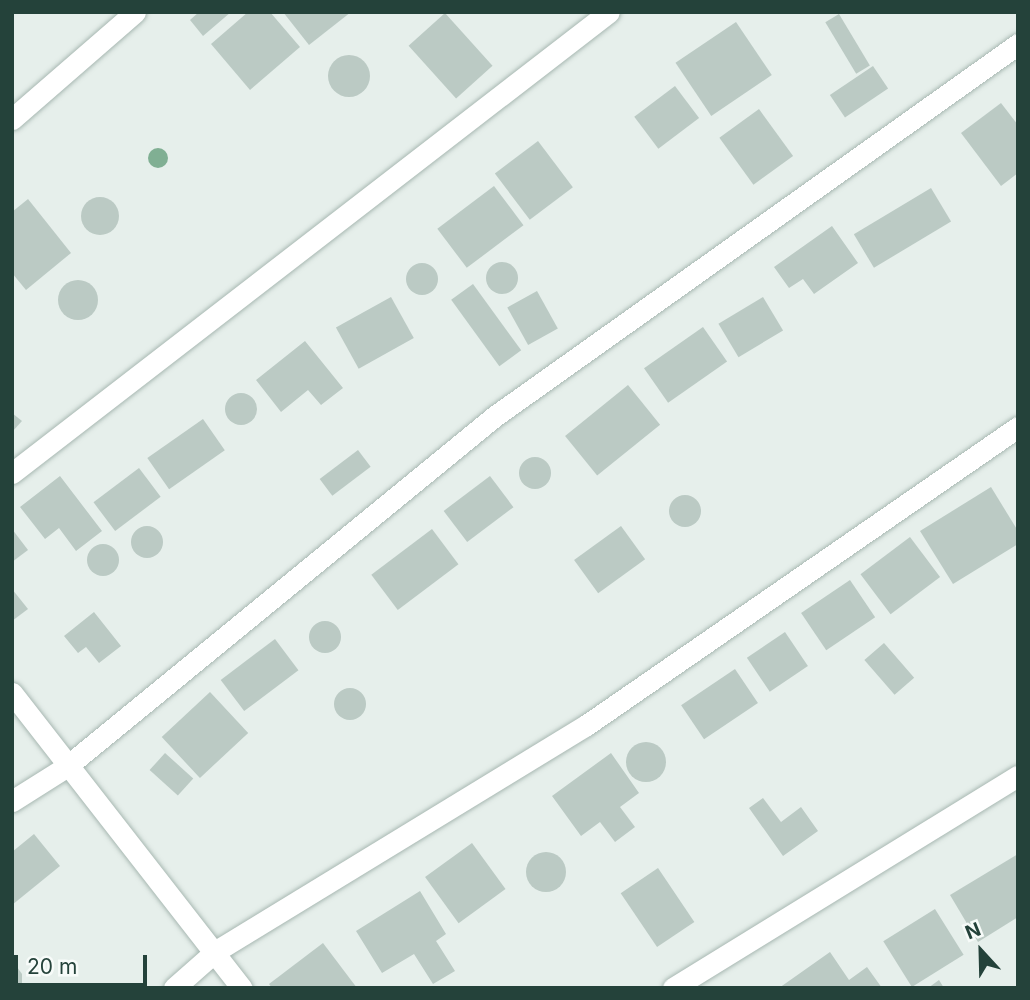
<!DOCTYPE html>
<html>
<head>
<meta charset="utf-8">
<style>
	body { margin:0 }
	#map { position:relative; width:1030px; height:1000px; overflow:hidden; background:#e6efeb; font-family:Inter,sans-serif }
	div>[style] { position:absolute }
	.building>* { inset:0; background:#bbcac4; transform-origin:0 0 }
	.round { border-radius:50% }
	.roads { filter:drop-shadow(0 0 2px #a8b8b2) drop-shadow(0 0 2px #a8b8b2) }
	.minor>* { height:21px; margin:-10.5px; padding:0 10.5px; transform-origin:10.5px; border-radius:10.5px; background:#fff }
	.trees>* { width:20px; height:20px; margin:-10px; border-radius:50%; background:#80af93 }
	span { translate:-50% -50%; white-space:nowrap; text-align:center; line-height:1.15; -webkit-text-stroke:5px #f7fbf9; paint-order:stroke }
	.frame { position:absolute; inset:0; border:14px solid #24423a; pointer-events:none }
	.north { position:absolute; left:946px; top:916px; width:70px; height:70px; -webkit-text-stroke:5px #f7fbf9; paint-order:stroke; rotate:338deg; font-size:19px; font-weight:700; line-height:28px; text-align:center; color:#24423a }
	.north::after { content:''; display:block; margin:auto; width:24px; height:32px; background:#24423a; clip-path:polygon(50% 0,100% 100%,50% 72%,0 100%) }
	.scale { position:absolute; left:14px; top:955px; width:133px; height:32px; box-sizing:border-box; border:4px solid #24423a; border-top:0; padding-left:9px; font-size:21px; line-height:24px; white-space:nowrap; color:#24423a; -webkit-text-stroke:5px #f7fbf9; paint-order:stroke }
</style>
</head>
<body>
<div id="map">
	<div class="building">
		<i style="clip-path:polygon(199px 12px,231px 12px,203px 36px,190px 20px)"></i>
		<i style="clip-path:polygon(248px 12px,270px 12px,300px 47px,250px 90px,211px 44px)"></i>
		<i style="clip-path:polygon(283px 12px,351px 12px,309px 45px)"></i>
		<i style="left:445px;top:13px;width:71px;height:49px;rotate:48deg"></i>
		<i style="left:839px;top:14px;width:60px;height:16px;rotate:59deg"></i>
		<i style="left:736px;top:22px;width:64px;height:73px;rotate:56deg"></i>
		<i class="round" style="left:328px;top:55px;width:42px;height:42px"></i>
		<i style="left:873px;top:66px;width:27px;height:52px;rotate:56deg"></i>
		<i style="left:675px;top:86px;width:40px;height:51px;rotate:53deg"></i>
		<i style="clip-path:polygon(1001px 103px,1018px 125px,1018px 173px,1001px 186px,961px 133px)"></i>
		<i style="left:759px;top:109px;width:58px;height:49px;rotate:54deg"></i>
		<i style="left:538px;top:141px;width:58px;height:54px;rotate:53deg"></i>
		<i style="left:494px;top:186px;width:49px;height:71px;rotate:53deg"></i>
		<i style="left:931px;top:188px;width:39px;height:90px;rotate:59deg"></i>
		<i class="round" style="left:81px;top:197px;width:38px;height:38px"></i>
		<i style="clip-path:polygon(28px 199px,71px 253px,26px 290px,12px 273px,12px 212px)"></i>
		<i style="clip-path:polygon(832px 226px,858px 263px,814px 294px,803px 279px,789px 288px,774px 267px)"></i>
		<i class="round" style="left:486px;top:262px;width:32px;height:32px"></i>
		<i class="round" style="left:406px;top:263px;width:32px;height:32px"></i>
		<i class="round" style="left:58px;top:280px;width:40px;height:40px"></i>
		<i style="left:473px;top:284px;width:82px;height:27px;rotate:54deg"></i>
		<i style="left:537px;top:291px;width:43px;height:34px;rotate:61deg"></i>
		<i style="left:391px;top:297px;width:47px;height:63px;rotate:61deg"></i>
		<i style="left:763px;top:297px;width:39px;height:52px;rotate:59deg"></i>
		<i style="left:703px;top:327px;width:42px;height:72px;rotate:55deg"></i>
		<i style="clip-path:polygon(305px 341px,343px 388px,321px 405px,308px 390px,281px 412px,256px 380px)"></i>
		<i style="left:628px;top:385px;width:51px;height:81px;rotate:51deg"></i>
		<i class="round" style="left:225px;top:393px;width:32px;height:32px"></i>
		<i style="clip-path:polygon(12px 413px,22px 421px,12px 432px)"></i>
		<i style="left:203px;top:419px;width:38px;height:68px;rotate:55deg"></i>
		<i style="left:358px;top:450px;width:21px;height:48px;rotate:53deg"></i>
		<i class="round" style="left:519px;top:457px;width:32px;height:32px"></i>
		<i style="left:139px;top:468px;width:36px;height:57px;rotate:53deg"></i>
		<i style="clip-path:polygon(60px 476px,102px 531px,76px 551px,59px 528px,45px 539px,20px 507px)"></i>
		<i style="left:490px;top:476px;width:39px;height:58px;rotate:53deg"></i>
		<i style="clip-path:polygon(991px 487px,1018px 531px,1018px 544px,953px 584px,920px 531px)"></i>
		<i class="round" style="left:669px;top:495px;width:32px;height:32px"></i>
		<i class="round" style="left:131px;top:526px;width:32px;height:32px"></i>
		<i style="left:621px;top:526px;width:41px;height:58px;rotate:54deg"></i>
		<i style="clip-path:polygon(12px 529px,28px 550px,12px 562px)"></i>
		<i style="left:432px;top:529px;width:44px;height:76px;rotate:53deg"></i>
		<i style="left:910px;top:537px;width:50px;height:62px;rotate:53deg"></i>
		<i class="round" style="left:87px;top:544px;width:32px;height:32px"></i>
		<i style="left:850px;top:580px;width:45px;height:59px;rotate:56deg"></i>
		<i style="clip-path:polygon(12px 589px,28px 609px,12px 621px)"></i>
		<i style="clip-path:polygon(94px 612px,121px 646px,99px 663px,86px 647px,78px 653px,64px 636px)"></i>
		<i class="round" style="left:309px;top:621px;width:32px;height:32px"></i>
		<i style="left:785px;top:632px;width:41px;height:46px;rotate:56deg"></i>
		<i style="left:275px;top:639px;width:39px;height:68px;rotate:53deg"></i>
		<i style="left:884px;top:643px;width:46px;height:26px;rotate:49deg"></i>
		<i style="left:735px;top:669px;width:41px;height:65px;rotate:56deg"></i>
		<i class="round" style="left:334px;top:688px;width:32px;height:32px"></i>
		<i style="left:210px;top:692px;width:56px;height:66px;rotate:47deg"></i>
		<i class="round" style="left:626px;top:742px;width:40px;height:40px"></i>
		<i style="left:165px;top:753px;width:38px;height:23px;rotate:42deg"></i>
		<i style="clip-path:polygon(611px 753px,639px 793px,620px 807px,635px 827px,615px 842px,600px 822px,581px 836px,552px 796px)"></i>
		<i style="clip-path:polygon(763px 798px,781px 822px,801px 807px,818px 831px,783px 856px,749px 808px)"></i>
		<i style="clip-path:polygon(34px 834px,60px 866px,12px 905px,12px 852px)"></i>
		<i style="left:472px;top:843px;width:57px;height:58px;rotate:54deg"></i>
		<i class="round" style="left:526px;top:852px;width:40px;height:40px"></i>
		<i style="clip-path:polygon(1018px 854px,1018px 917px,978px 942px,950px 895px)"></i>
		<i style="left:658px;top:868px;width:65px;height:45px;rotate:56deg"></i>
		<i style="clip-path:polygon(420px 891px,446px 934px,436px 941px,455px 971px,433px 984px,414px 954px,382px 973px,356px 931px)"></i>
		<i style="left:935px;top:909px;width:54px;height:61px;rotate:58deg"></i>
		<i style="clip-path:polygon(323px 943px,357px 988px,272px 988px,269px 984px)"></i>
		<i style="clip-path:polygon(830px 952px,849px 980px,867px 967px,882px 988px,779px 988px)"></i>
		<i style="clip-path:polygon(12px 960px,22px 974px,22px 988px,12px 988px)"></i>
		<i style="clip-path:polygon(939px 980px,944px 988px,928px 988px)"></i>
	</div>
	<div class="roads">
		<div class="minor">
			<i style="left:12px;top:119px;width:163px;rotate:-41deg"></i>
			<i style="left:12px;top:473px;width:754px;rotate:-37.68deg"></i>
			<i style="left:12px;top:693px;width:374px;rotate:52.1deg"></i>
			<i style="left:12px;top:801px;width:64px;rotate:-32.2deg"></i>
			<i style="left:66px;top:767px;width:554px;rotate:-39.29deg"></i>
			<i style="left:495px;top:416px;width:642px;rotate:-35.42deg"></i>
			<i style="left:174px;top:988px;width:56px;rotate:-41.4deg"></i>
			<i style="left:216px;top:951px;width:432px;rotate:-31.4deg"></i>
			<i style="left:585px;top:726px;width:526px;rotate:-34.63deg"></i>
			<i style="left:673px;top:988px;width:405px;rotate:-31.6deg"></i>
		</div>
	</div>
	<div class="trees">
		<i style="left:158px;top:158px"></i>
	</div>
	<div class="frame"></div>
	<div class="north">N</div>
	<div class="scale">20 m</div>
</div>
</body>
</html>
